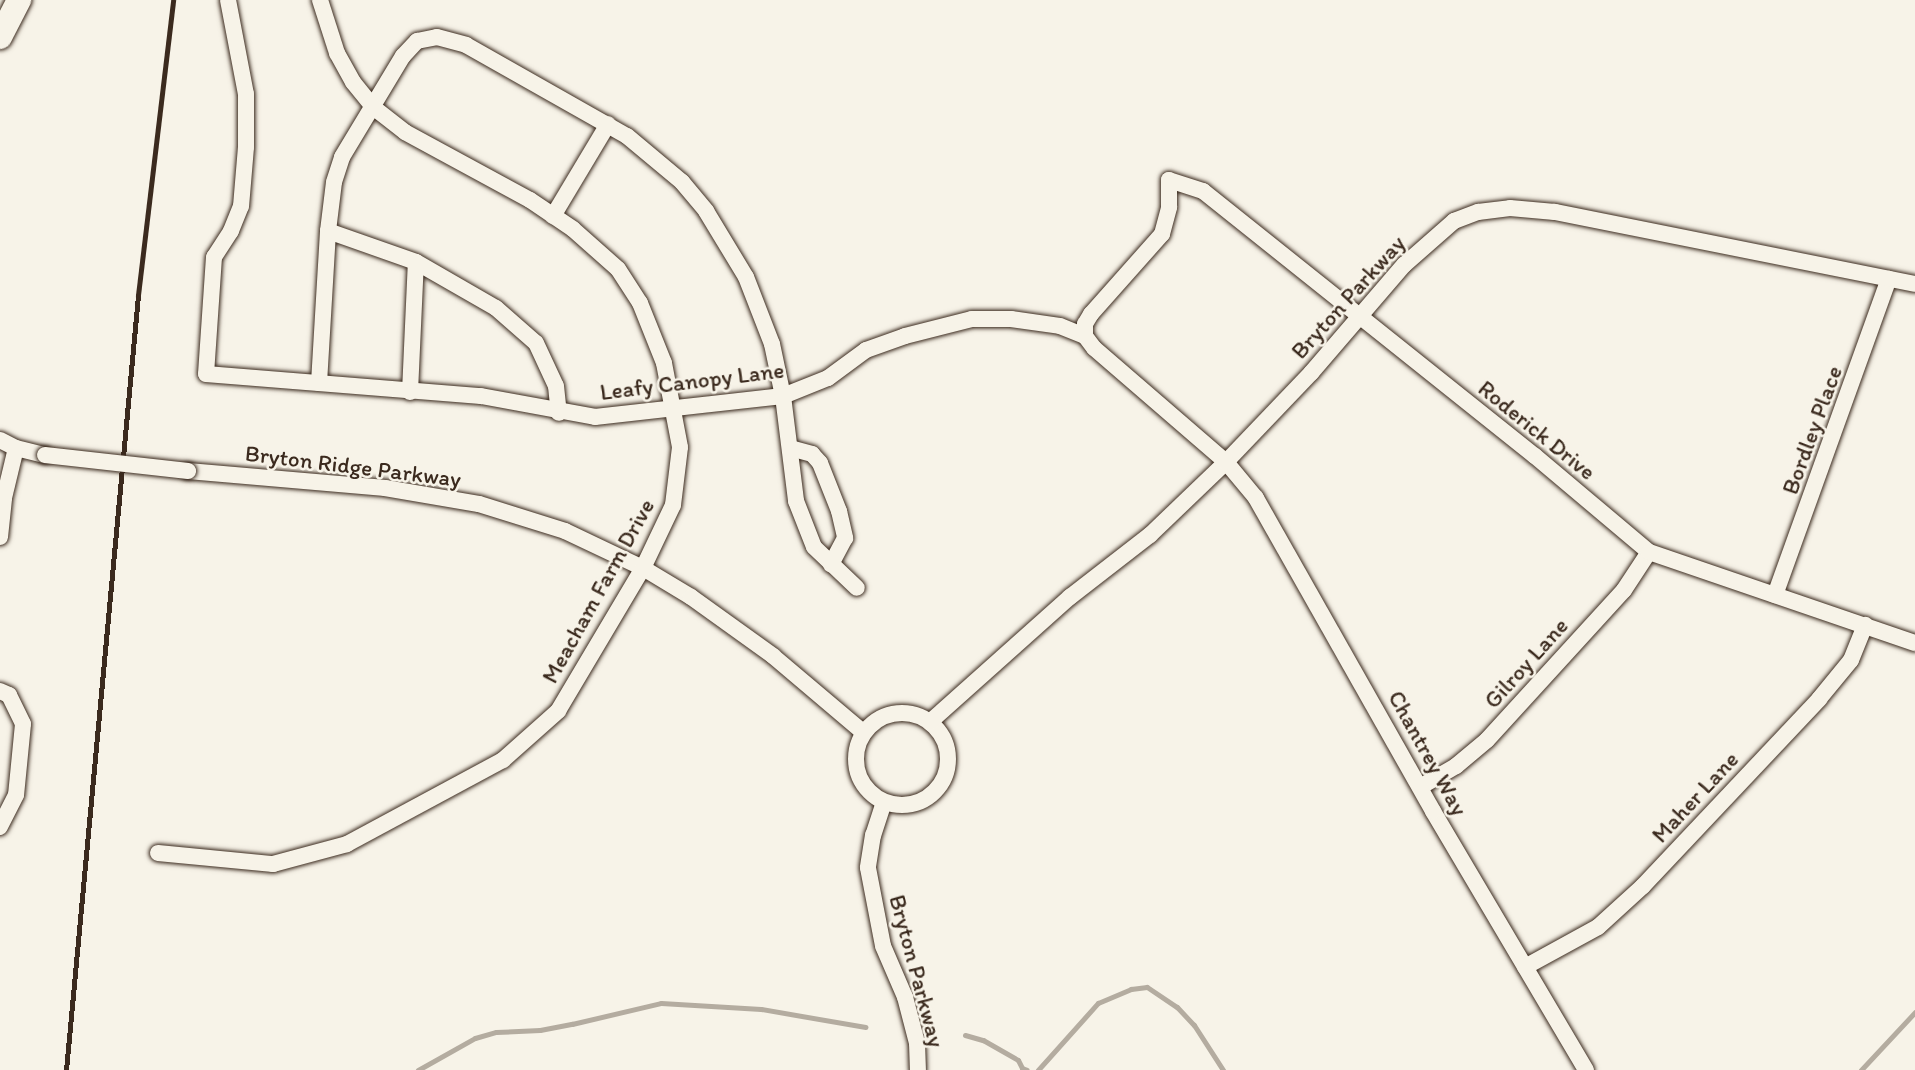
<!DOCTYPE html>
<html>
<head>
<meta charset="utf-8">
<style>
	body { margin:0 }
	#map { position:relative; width:1915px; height:1070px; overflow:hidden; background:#f7f3e8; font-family:Itim,sans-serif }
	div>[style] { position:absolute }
	.stream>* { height:5px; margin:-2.5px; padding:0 2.5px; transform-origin:2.5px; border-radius:2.5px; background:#b4aca0 }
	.roads { filter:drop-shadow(0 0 2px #3b2a1e) drop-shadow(0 0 2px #3b2a1e) }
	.street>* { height:16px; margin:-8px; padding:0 8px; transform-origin:8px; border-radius:8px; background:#f7f3e8 }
	.street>.ring { margin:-8px; padding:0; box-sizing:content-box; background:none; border:16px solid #f7f3e8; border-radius:50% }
	.primary>* { height:24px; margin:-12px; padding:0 12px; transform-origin:12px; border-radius:12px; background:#f7f3e8 }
	.rail>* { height:5px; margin:-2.5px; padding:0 2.5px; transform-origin:2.5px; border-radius:2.5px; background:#3b2a1e }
	.bridges { filter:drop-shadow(0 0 2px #3b2a1e) drop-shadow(0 0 2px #3b2a1e) }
	.street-bridge>* { height:16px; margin:-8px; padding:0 8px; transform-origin:8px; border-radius:8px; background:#f7f3e8 }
	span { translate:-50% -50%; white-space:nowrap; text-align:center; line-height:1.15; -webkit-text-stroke:5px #f7f3e8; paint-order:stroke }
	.street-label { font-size:23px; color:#3b2a1e }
</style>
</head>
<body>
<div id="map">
	<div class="stream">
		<i style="left:965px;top:1035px;width:19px;rotate:16deg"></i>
		<i style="left:983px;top:1040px;width:40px;rotate:29.7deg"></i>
		<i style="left:1018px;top:1060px;width:9px;rotate:63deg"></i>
		<i style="left:1022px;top:1068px;width:5px;rotate:22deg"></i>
		<i style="left:418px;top:1070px;width:65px;rotate:-29.3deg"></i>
		<i style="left:475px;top:1038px;width:22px;rotate:-16deg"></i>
		<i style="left:496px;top:1032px;width:44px;rotate:-2.6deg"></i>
		<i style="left:540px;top:1030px;width:33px;rotate:-11deg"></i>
		<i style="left:572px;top:1024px;width:91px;rotate:-13.3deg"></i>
		<i style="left:661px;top:1003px;width:100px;rotate:3.4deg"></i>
		<i style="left:761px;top:1009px;width:106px;rotate:9.8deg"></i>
		<i style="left:1038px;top:1070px;width:90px;rotate:-48.2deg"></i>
		<i style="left:1098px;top:1003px;width:36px;rotate:-23deg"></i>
		<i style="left:1131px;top:989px;width:16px;rotate:-7deg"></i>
		<i style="left:1147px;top:987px;width:36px;rotate:34deg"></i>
		<i style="left:1177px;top:1007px;width:25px;rotate:47deg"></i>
		<i style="left:1194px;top:1025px;width:54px;rotate:57.2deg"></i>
		<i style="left:1861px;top:1070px;width:79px;rotate:-47deg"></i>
	</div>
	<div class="roads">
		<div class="street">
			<i style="left:228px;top:0;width:96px;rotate:79.2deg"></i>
			<i style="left:246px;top:94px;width:53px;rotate:90deg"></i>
			<i style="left:246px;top:147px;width:59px;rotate:94.8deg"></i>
			<i style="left:241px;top:206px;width:27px;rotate:112deg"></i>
			<i style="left:231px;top:231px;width:31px;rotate:123deg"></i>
			<i style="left:214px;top:257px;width:117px;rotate:93.9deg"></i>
			<i style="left:206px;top:374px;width:276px;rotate:4.6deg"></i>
			<i style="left:481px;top:396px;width:116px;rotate:10.4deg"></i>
			<i style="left:595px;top:417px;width:189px;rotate:-6.4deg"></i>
			<i style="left:783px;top:396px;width:48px;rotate:-21.8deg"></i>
			<i style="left:828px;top:378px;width:47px;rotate:-36.4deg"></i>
			<i style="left:866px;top:350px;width:41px;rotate:-19.7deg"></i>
			<i style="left:905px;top:336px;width:69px;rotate:-14.2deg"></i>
			<i style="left:972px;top:319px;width:39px"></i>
			<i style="left:1011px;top:319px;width:49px;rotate:8.1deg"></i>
			<i style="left:1060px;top:326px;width:27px;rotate:22deg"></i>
			<i style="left:553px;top:216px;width:107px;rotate:-59.1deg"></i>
			<i style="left:328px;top:231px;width:93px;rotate:19.4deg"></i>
			<i style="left:416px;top:262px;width:92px;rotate:29.9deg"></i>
			<i style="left:496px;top:308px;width:53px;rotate:41.2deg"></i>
			<i style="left:536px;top:343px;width:47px;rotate:65.1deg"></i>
			<i style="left:556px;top:386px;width:27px;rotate:84deg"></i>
			<i style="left:319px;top:383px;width:152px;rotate:-86.6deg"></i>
			<i style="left:328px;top:231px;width:49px;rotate:-83deg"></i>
			<i style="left:334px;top:182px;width:26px;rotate:-72deg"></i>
			<i style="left:342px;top:157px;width:118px;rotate:-58.9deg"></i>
			<i style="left:403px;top:56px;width:21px;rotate:-47deg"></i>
			<i style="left:417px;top:41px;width:20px;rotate:-11deg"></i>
			<i style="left:437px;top:37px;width:30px;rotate:15deg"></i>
			<i style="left:466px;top:45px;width:185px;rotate:29.5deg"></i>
			<i style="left:627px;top:136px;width:72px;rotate:39.9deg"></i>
			<i style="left:682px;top:182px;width:38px;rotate:50deg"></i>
			<i style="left:706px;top:211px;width:77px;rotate:58.8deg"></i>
			<i style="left:746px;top:277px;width:72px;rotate:68.8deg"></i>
			<i style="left:772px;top:344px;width:53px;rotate:78.1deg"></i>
			<i style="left:783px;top:396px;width:106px;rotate:82.9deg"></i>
			<i style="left:796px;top:501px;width:49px;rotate:68.6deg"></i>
			<i style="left:814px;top:547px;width:59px;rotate:43.6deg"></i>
			<i style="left:410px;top:392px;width:130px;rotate:-87.4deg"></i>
			<i style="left:0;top:440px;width:18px;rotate:27deg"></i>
			<i style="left:16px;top:448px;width:30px;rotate:14deg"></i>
			<i style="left:790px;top:448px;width:23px;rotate:15deg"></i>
			<i style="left:812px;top:454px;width:12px;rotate:48deg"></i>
			<i style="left:820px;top:463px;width:52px;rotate:68.4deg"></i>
			<i style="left:839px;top:511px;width:28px;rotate:77deg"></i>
			<i style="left:845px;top:538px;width:30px;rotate:118deg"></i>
			<i style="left:188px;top:471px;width:198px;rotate:4.9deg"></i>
			<i style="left:385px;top:488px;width:95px;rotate:9.7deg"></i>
			<i style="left:479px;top:504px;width:90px;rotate:17.4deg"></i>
			<i style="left:565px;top:531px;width:86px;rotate:25.4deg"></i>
			<i style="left:643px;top:568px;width:56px;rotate:31.1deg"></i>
			<i style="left:691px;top:597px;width:101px;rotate:35.7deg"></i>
			<i style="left:773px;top:656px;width:119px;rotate:40.2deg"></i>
			<i style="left:0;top:537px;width:39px;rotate:-84deg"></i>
			<i style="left:4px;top:498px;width:51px;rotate:-76.5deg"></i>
			<i style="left:1775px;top:595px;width:336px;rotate:-70.2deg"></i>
			<i style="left:0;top:691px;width:10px;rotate:24deg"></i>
			<i style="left:9px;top:695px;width:32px;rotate:64deg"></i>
			<i style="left:23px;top:724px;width:71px;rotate:95.6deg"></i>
			<i style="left:16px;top:795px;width:36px;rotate:117deg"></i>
			<i class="ring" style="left:856px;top:713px;width:76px;height:76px"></i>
			<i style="left:930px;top:722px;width:188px;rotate:-41.8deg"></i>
			<i style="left:1070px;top:597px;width:101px;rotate:-37.8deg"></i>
			<i style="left:1150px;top:535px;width:105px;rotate:-43.8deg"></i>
			<i style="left:1226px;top:462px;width:123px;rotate:-46.3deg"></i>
			<i style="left:1311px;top:373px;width:143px;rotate:-49.3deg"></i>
			<i style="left:1404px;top:265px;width:67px;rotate:-41.3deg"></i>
			<i style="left:1454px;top:221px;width:26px;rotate:-21deg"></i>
			<i style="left:1478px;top:212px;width:32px;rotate:-7deg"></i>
			<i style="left:1510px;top:208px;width:45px;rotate:5.1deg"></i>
			<i style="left:1555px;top:212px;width:367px;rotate:11.3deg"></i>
			<i style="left:1420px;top:787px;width:42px;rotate:-30.3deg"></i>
			<i style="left:1456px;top:766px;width:40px;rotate:-40deg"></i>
			<i style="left:1487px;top:740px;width:203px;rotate:-47.6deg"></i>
			<i style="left:1624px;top:590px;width:45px;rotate:-56.7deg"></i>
			<i style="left:884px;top:802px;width:35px;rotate:108deg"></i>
			<i style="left:873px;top:835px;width:33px;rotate:99deg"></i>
			<i style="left:868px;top:868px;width:79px;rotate:79.1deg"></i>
			<i style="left:883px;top:946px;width:56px;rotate:66.7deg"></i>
			<i style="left:905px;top:997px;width:48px;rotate:75.4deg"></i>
			<i style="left:917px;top:1043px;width:27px;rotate:88deg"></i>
			<i style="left:158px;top:853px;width:116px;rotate:5.5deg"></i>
			<i style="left:273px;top:864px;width:77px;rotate:-15.1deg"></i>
			<i style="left:347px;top:844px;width:177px;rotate:-28.3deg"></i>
			<i style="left:503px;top:760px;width:74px;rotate:-41.7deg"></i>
			<i style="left:558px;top:711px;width:166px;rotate:-59.3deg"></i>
			<i style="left:643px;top:568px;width:70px;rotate:-64.5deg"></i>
			<i style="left:673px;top:505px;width:58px;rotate:-83.1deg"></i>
			<i style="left:680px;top:447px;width:86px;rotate:-100.8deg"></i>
			<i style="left:664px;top:363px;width:65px;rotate:-111.8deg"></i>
			<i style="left:640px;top:303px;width:40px;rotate:-122.9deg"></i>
			<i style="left:618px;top:269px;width:60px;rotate:-138.4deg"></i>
			<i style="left:573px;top:229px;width:52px;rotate:-146deg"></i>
			<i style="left:530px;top:200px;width:142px;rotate:-151.5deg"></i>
			<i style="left:405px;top:132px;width:39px;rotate:-142deg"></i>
			<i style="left:374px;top:108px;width:33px;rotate:-129deg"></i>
			<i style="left:353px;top:82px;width:33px;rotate:-119deg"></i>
			<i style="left:337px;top:53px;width:56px;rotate:-107.8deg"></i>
			<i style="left:1525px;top:967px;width:83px;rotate:-28.7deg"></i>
			<i style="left:1598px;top:927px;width:61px;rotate:-42.3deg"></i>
			<i style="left:1643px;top:886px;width:257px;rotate:-46.7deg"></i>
			<i style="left:1819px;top:699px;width:50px;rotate:-50.6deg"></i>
			<i style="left:1851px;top:660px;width:38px;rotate:-68deg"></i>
			<i style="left:1586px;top:1070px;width:301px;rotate:-120.6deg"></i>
			<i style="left:1433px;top:811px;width:360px;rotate:-119.5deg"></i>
			<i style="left:1256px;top:498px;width:47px;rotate:-129.8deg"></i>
			<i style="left:1226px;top:462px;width:174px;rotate:-139.2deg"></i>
			<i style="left:1094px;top:348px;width:15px;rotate:-127deg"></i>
			<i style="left:1085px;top:336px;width:12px;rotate:-90deg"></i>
			<i style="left:1085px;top:324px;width:12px;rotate:-59deg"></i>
			<i style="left:1091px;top:314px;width:107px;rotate:-48.4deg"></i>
			<i style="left:1162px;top:234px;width:28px;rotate:-75deg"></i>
			<i style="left:1169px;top:207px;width:27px;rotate:-90deg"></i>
			<i style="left:1169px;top:180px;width:36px;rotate:18deg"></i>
			<i style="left:1203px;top:191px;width:425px;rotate:38.6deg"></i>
			<i style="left:1535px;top:456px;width:149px;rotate:40.1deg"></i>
			<i style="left:1649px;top:552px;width:281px;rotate:18.9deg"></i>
		</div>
		<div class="primary">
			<i style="left:0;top:37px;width:42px;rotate:-62.8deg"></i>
		</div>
	</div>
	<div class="rail">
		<i style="left:66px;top:1070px;width:778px;rotate:-84.69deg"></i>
		<i style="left:138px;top:295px;width:297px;rotate:-83.2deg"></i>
	</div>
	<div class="bridges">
		<div class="street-bridge">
			<i style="left:45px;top:455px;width:144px;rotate:6.4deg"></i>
		</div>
	</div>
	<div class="street-label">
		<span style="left:1348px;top:297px;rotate:-48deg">Bryton Parkway</span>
		<span style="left:692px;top:381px;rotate:-7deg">Leafy Canopy Lane</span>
		<span style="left:1537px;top:430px;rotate:39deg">Roderick Drive</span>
		<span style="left:1812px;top:430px;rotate:-70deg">Bordley Place</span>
		<span style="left:353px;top:466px;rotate:7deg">Bryton Ridge Parkway</span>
		<span style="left:598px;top:591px;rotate:-61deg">Meacham Farm Drive</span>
		<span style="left:1526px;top:663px;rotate:-48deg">Gilroy Lane</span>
		<span style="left:1428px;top:753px;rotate:61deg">Chantrey Way</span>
		<span style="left:1695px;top:797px;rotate:-47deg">Maher Lane</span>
		<span style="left:917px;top:971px;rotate:75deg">Bryton Parkway</span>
	</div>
</div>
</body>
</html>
